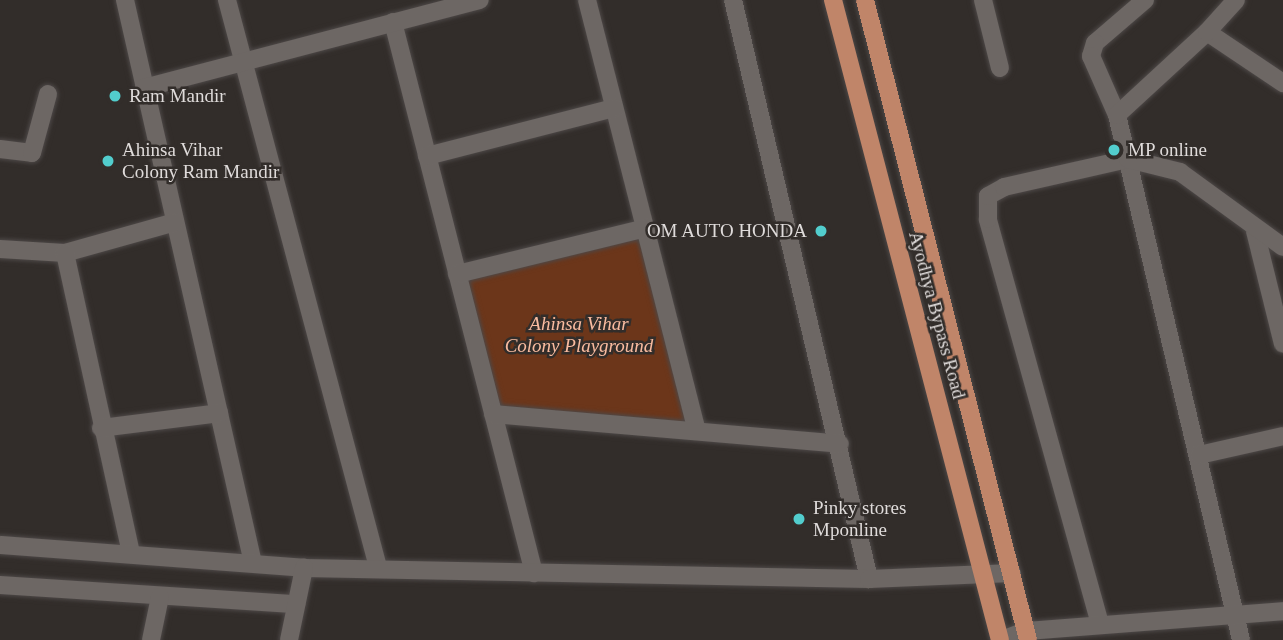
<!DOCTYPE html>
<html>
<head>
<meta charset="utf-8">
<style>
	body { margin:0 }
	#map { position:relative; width:1283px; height:640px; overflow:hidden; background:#322d2a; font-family:Georgia,serif }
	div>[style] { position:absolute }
	.green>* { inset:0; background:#6c361a }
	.roads { filter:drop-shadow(0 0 2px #4d4847) drop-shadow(0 0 2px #4d4847) }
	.minor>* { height:18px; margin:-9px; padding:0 9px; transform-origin:9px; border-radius:9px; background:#6d6764 }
	.tertiary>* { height:18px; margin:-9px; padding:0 9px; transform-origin:9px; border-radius:9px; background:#6d6764 }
	.primary>* { height:18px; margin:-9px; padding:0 9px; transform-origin:9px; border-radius:9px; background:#c08569 }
	.dots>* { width:19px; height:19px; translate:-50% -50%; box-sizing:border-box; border:4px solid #322d2a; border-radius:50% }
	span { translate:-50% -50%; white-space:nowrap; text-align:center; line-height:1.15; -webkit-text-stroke:5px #322d2a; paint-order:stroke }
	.poi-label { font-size:19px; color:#dfdbda }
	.left { translate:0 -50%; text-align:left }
	.right { translate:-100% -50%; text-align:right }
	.street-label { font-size:19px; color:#dfdbda }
	.park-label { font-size:19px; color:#f9bb9f; font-style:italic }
</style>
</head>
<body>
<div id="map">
	<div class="green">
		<i style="clip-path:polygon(643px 232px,693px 427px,493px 415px,461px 276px)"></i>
	</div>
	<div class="roads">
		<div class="minor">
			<i style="left:125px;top:0;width:577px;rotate:77.19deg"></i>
			<i style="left:227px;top:0;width:587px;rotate:75.09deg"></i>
			<i style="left:587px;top:0;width:442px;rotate:75.7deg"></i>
			<i style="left:733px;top:0;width:595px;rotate:76.78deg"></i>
			<i style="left:983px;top:0;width:70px;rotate:76deg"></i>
			<i style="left:1145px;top:0;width:66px;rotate:139.3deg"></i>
			<i style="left:1095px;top:43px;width:14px;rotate:107deg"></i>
			<i style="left:1091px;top:56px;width:64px;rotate:66.2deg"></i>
			<i style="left:1117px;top:115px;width:539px;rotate:76.71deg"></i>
			<i style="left:393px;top:22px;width:569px;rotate:75.65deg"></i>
			<i style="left:1207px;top:32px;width:92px;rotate:33.9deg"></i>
			<i style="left:144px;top:88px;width:347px;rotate:-14.7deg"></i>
			<i style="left:1117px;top:115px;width:122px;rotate:-42.7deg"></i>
			<i style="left:1207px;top:32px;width:43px;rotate:-47.8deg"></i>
			<i style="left:0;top:149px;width:32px;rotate:7deg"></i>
			<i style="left:32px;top:153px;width:61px;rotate:-74.8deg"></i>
			<i style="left:427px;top:156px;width:193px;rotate:-14.4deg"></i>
			<i style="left:1255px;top:231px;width:116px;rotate:76.1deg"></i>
			<i style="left:0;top:249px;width:65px;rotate:3.5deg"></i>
			<i style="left:65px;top:253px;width:114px;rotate:-15.7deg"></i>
			<i style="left:65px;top:253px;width:308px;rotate:77.6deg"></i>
			<i style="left:457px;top:274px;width:194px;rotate:-13.7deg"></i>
			<i style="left:493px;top:414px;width:348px;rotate:4.9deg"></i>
			<i style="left:101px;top:428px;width:119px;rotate:-7.2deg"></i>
			<i style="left:1199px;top:455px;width:86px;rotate:-12.7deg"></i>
			<i style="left:0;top:545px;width:305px;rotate:4.3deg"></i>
			<i style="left:304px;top:568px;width:565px;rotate:1.12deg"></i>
			<i style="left:869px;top:579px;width:143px;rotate:-2.4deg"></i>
			<i style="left:0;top:585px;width:297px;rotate:3.7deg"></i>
			<i style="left:1100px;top:624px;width:420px;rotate:-105.5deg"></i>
			<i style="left:988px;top:219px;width:23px;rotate:-90deg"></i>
			<i style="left:988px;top:196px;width:18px;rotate:-29deg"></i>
			<i style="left:1004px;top:187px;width:127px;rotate:-12.7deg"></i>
			<i style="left:1128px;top:159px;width:54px;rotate:14deg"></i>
			<i style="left:1180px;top:172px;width:127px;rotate:36.1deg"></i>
			<i style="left:151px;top:640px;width:44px;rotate:-78.2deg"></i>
			<i style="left:289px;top:640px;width:74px;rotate:-78.2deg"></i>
		</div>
		<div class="tertiary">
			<i style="left:1002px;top:640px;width:26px;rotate:-21deg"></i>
			<i style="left:1026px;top:631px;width:258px;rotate:-4.4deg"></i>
		</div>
		<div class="primary">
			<i style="left:833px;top:0;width:661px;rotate:75.38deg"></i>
			<i style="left:865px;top:0;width:660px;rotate:75.71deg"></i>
		</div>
	</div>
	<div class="dots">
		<i style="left:115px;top:96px;background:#52cdcd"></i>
		<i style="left:1114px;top:150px;background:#52cdcd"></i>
		<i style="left:108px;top:161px;background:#52cdcd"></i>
		<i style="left:821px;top:231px;background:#52cdcd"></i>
		<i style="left:799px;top:519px;background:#52cdcd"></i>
	</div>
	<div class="poi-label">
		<span class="left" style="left:129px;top:96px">Ram Mandir</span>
		<span class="left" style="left:122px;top:161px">Ahinsa Vihar<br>Colony Ram Mandir</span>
		<span class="left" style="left:1128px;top:150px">MP online</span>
		<span class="right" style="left:807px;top:231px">OM AUTO HONDA</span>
		<span class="left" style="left:813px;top:519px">Pinky stores<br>Mponline</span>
	</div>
	<div class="street-label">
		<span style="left:937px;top:315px;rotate:75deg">Ayodhya Bypass Road</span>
	</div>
	<div class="park-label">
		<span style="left:579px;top:335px">Ahinsa Vihar<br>Colony Playground</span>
	</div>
</div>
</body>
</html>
